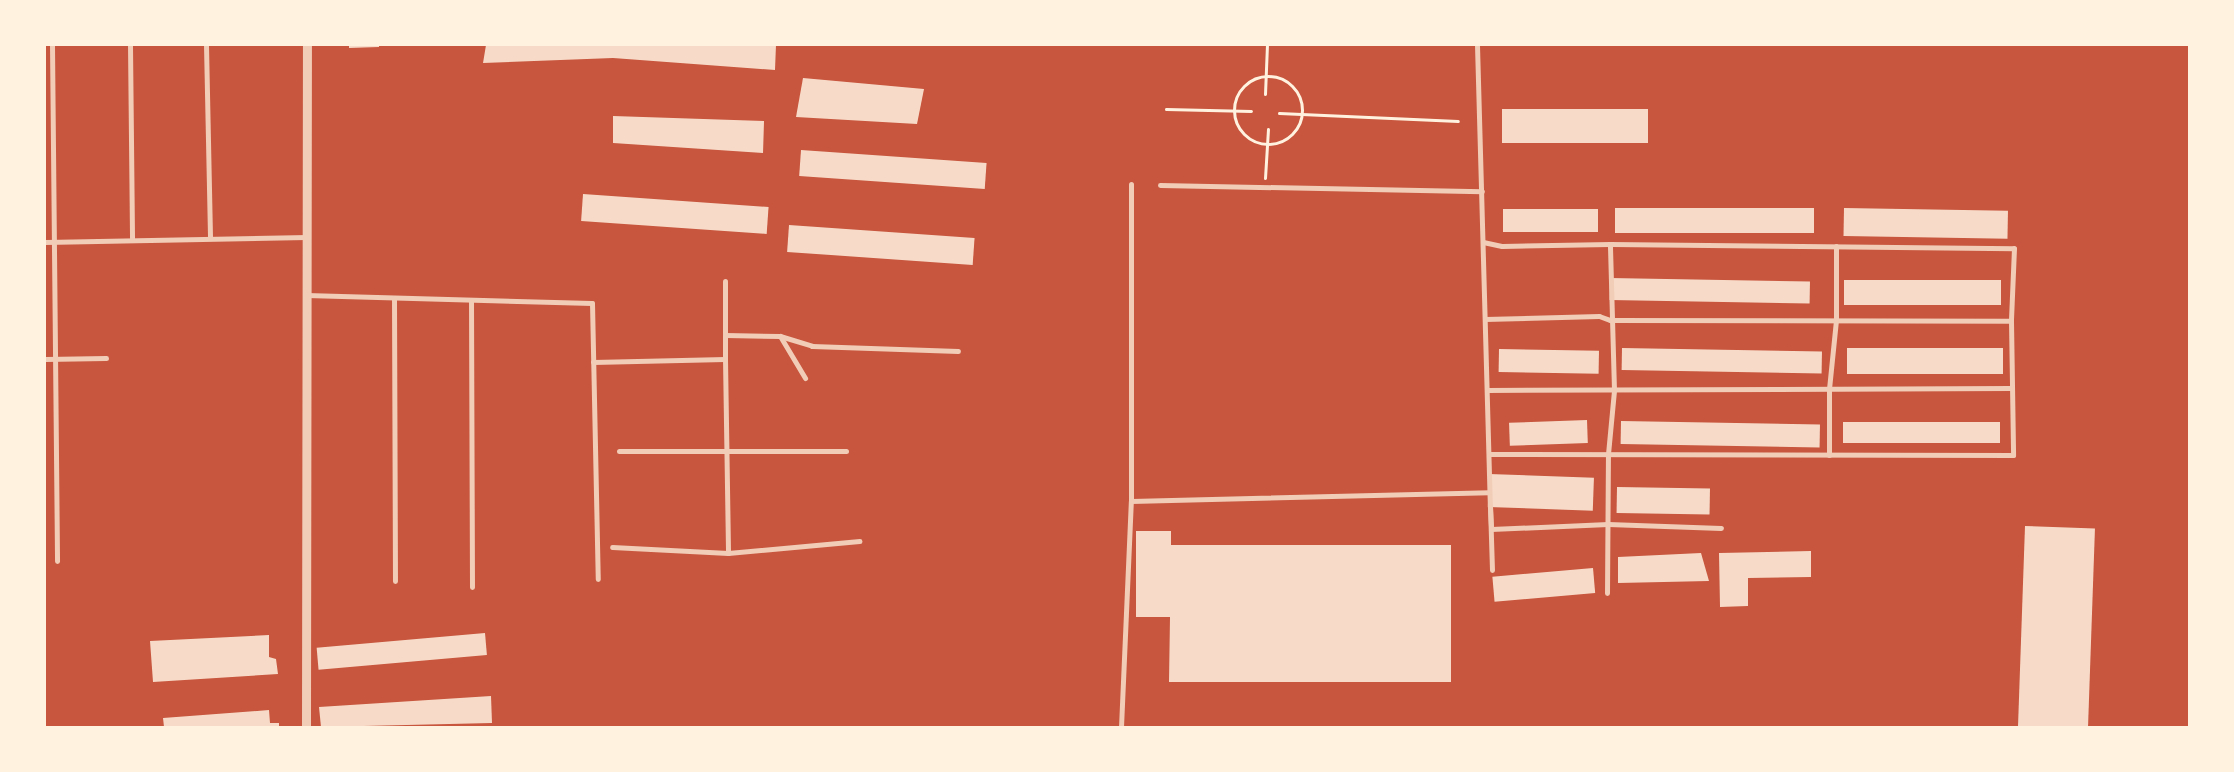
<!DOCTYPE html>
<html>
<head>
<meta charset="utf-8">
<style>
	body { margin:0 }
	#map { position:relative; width:2234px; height:772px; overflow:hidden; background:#c8553d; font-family:Inter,sans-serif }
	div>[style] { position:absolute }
	.building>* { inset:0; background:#f7dbc8; transform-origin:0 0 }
	.path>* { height:3px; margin:-1.5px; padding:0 1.5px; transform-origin:1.5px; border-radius:1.5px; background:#fff3e0 }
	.path>.ring { margin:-1.5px; padding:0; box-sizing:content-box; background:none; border:3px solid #fff3e0; border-radius:50% }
	.minor>* { height:5px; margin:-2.5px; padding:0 2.5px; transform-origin:2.5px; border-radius:2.5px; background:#f1ccb7 }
	.tertiary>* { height:9px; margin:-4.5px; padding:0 4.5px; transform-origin:4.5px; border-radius:4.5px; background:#f1ccb7 }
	span { translate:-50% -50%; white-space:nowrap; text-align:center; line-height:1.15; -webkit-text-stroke:4px #fff3e0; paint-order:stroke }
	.frame { position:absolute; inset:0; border:46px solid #fff3e0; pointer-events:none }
</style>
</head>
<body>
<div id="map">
	<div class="building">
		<i style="clip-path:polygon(349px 45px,379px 45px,379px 47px,349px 48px)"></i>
		<i style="clip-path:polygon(486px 45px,776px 45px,775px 70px,613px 58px,483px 63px)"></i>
		<i style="clip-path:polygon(803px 78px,924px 89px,917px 124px,796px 117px)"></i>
		<i style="left:1502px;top:109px;width:146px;height:34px"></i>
		<i style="clip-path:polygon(613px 116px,764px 121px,763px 153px,613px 143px)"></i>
		<i style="left:801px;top:150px;width:186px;height:26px;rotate:4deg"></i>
		<i style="left:583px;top:194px;width:186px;height:27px;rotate:4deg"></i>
		<i style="left:1814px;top:208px;width:25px;height:199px;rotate:90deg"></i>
		<i style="left:1844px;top:208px;width:164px;height:28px;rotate:1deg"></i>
		<i style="left:1598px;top:209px;width:23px;height:95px;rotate:90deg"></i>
		<i style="left:789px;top:225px;width:186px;height:27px;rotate:4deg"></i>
		<i style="left:1610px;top:278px;width:200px;height:22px;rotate:1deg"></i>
		<i style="left:1844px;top:280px;width:157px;height:25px"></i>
		<i style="left:1622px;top:348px;width:200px;height:22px;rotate:1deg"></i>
		<i style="left:1847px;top:348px;width:156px;height:26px"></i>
		<i style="left:1499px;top:349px;width:100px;height:23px;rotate:1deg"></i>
		<i style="left:1587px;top:420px;width:23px;height:78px;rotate:88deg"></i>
		<i style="left:1621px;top:421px;width:199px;height:23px;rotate:1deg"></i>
		<i style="left:2000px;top:422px;width:21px;height:157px;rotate:90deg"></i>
		<i style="left:1489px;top:474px;width:105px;height:33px;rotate:2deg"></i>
		<i style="left:1617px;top:487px;width:93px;height:26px;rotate:1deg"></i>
		<i style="left:2025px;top:526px;width:70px;height:201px;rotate:2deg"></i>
		<i style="clip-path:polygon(1136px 531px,1171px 531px,1171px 545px,1451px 545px,1451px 682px,1169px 682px,1170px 617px,1136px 617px)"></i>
		<i style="clip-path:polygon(1811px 551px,1811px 577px,1748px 578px,1748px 606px,1720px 607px,1719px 553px)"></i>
		<i style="clip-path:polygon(1701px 553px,1709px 581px,1618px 583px,1618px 557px)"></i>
		<i style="left:1593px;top:568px;width:25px;height:101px;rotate:85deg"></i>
		<i style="left:485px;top:633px;width:22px;height:169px;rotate:85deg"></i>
		<i style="clip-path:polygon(269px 635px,269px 657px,276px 659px,278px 674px,153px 682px,150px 641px)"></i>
		<i style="clip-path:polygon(491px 696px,492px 723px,321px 727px,319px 707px)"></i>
		<i style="clip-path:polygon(269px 710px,270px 723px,279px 723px,279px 727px,164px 727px,163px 718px)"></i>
	</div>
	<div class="path">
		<i class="ring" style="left:1234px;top:76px;width:65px;height:65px"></i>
		<i style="left:1265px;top:94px;width:49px;rotate:-87.7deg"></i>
		<i style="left:1166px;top:109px;width:85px;rotate:1.3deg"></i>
		<i style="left:1279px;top:113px;width:179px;rotate:2.6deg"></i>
		<i style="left:1265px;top:178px;width:49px;rotate:-86.5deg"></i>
	</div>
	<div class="minor">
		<i style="left:52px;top:45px;width:516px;rotate:89.44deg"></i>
		<i style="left:130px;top:45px;width:194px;rotate:89.4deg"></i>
		<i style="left:206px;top:45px;width:192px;rotate:88.8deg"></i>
		<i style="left:1477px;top:45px;width:462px;rotate:88.4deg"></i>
		<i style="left:1160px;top:185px;width:322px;rotate:1.1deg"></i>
		<i style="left:45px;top:242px;width:262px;rotate:-1.1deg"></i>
		<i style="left:1483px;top:242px;width:19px;rotate:12deg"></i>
		<i style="left:1502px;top:246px;width:108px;rotate:-1.1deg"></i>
		<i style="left:1610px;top:244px;width:404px;rotate:0.6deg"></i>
		<i style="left:2014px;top:248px;width:73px;rotate:92.4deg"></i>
		<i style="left:2011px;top:321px;width:134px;rotate:89.1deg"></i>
		<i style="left:2013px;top:455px;width:524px;rotate:-179.89deg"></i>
		<i style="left:306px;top:295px;width:286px;rotate:1.6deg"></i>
		<i style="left:592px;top:303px;width:276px;rotate:88.8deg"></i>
		<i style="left:394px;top:298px;width:283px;rotate:89.8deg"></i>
		<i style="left:471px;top:300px;width:287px;rotate:89.8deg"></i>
		<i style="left:1485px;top:319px;width:114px;rotate:-1.5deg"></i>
		<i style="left:1599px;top:316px;width:12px;rotate:20deg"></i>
		<i style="left:1610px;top:320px;width:401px;rotate:0.1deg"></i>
		<i style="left:725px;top:335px;width:54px;rotate:-90deg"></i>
		<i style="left:780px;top:336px;width:34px;rotate:17deg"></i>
		<i style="left:812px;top:346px;width:146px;rotate:2deg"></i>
		<i style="left:45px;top:359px;width:61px;rotate:-0.9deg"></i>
		<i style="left:725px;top:359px;width:24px;rotate:-90deg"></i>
		<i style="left:725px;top:335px;width:55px;rotate:1deg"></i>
		<i style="left:780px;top:336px;width:49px;rotate:59.2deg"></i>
		<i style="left:593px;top:362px;width:132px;rotate:-1.3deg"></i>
		<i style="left:725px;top:359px;width:194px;rotate:89.1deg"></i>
		<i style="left:728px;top:553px;width:116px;rotate:-177deg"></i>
		<i style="left:1487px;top:390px;width:524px;rotate:-0.22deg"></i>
		<i style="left:619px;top:451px;width:227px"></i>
		<i style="left:1829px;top:455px;width:66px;rotate:-90deg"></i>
		<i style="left:1829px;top:389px;width:69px;rotate:-84.2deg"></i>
		<i style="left:1836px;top:320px;width:74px;rotate:-90deg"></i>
		<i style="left:1131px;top:501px;width:358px;rotate:-1.4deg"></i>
		<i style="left:728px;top:553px;width:132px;rotate:-5.2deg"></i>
		<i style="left:1492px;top:570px;width:63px;rotate:-91.8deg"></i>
		<i style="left:1490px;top:507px;width:22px;rotate:87deg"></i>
		<i style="left:1491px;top:529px;width:117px;rotate:-2.4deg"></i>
		<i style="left:1608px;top:524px;width:113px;rotate:2deg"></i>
		<i style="left:1607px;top:593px;width:139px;rotate:-89.6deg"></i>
		<i style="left:1608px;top:454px;width:64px;rotate:-84.6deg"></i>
		<i style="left:1614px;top:390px;width:146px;rotate:-91.6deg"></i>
		<i style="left:1121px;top:727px;width:226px;rotate:-87.5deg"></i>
		<i style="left:1131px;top:501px;width:317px;rotate:-90deg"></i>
	</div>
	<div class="tertiary">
		<i style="left:306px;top:727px;width:682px;rotate:-89.92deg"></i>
	</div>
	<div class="frame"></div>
</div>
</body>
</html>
